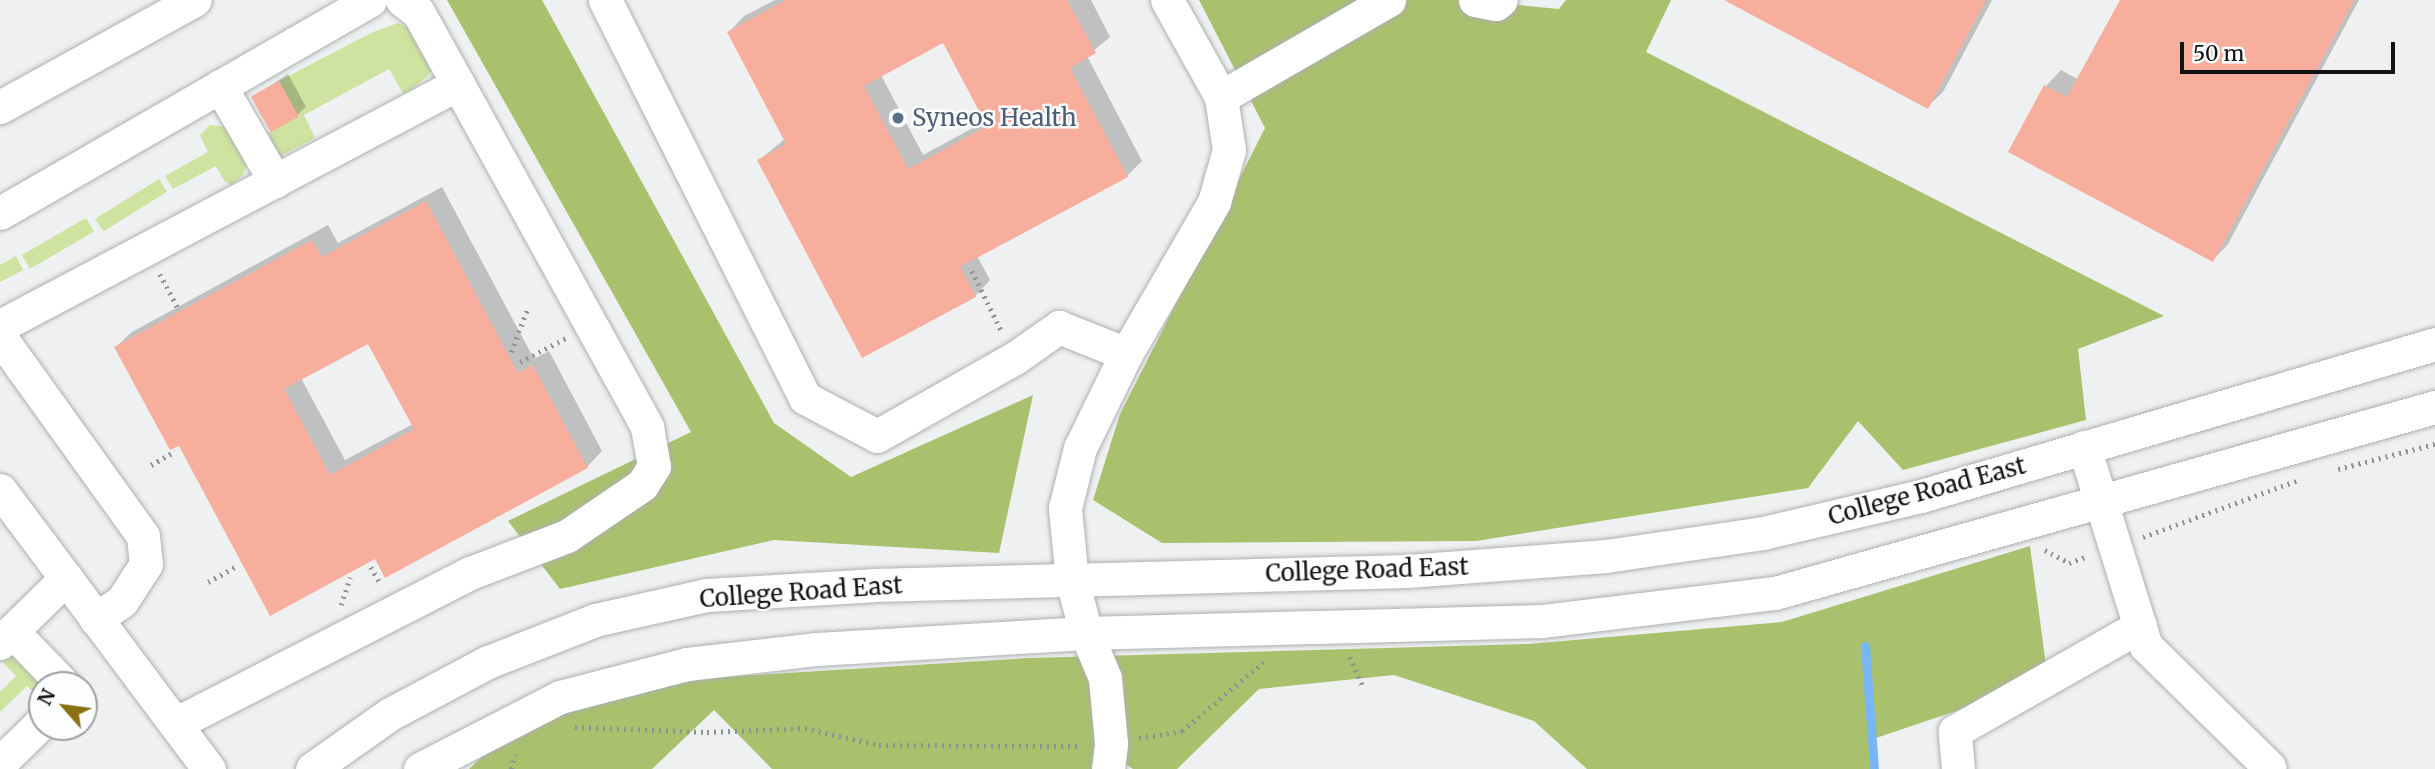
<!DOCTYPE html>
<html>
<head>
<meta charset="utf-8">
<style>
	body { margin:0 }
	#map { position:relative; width:2435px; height:769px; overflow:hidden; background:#eff0f1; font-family:Merriweather,serif }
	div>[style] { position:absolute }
	.green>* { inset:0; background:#cfe3a0; transform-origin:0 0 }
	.forest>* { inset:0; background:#a9c06d }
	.shadow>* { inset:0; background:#0003 }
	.stream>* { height:9px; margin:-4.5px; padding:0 4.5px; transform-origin:4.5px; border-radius:4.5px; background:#79b6f6 }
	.building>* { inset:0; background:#f7ae9d; transform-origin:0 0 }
	.path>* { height:4.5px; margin-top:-2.25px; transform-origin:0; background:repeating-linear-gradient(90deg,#919293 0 2px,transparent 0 7px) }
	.roads { filter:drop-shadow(0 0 2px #aeafb1) drop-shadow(0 0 2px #aeafb1) }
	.minor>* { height:33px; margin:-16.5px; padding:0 16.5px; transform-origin:16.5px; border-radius:16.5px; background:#fff }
	.dots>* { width:19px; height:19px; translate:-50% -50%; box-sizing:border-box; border:4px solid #fcfdff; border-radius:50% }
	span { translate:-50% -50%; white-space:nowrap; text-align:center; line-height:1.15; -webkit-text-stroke:5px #fcfdff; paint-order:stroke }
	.service-label { font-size:24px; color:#4e5e75 }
	.left { translate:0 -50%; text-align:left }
	.street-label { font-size:24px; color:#121313 }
	.north { position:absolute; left:28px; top:671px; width:70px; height:70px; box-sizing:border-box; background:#fcfdff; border:2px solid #9e9fa1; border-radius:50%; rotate:298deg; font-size:19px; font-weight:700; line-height:28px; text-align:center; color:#121313 }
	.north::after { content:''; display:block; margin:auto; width:24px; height:32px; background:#8a7113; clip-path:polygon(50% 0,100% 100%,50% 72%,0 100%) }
	.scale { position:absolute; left:2180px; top:42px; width:215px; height:32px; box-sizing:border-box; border:4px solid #121313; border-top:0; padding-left:9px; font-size:21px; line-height:24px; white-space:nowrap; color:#121313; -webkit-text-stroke:5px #fcfdff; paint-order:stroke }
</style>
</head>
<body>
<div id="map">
	<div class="green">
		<i style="clip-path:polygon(398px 23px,409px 28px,431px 70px,428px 76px,404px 95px,389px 69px,304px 115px,315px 138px,281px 156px,272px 154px,259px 138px,298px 117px,279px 81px,371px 33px)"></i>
		<i style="clip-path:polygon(210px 125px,229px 127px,249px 156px,243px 175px,232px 185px,225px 182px,216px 166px,173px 189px,165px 176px,208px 152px,200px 135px)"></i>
		<i style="left:159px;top:179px;width:15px;height:75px;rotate:58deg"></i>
		<i style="left:86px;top:218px;width:16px;height:74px;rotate:60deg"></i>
		<i style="clip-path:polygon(16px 256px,23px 270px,0 282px,0 265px)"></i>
		<i style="clip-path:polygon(13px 652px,42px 685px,42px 700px,27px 686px,0 712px,0 692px,16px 676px,3px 662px)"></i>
	</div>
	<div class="forest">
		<i style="clip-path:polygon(447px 0,542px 0,774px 423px,851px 477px,1033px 395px,999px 553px,774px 540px,560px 589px,508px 521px,691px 432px)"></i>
		<i style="clip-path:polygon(1199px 0,1464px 0,1559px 9px,1566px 0,1671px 0,1646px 52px,2164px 316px,2078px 349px,2086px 420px,1903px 470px,1858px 421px,1808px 488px,1476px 541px,1162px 543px,1093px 500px,1120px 414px,1265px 128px)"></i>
		<i style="clip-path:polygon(2030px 546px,2048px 680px,1870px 740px,1875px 769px,1587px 769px,1534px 721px,1394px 675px,1259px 689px,1177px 769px,1133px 769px,1113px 756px,1101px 769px,772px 769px,714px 710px,652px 769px,469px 769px,518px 724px,690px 679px,1029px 658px,1528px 644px,1782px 622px)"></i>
	</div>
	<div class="shadow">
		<i style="clip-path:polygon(evenodd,775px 0,1091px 0,1110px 37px,1087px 56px,1142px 161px,1127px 176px,977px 256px,990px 280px,975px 296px,759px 160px,785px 139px,729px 32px,744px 16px,775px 0,944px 41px,986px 121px,923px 155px,881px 75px,944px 41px)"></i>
		<i style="clip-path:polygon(1728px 0,1992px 0,1943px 92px,1927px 107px)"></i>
		<i style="clip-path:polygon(2122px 0,2359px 0,2228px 244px,2213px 260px,2011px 151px,2046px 86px,2061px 70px,2079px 80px)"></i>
		<i style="clip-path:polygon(288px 74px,306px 107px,297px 115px,253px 97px)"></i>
		<i style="clip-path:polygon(evenodd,442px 187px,534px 359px,549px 351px,602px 451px,587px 467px,376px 557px,180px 443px,116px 347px,132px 332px,328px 225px,338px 243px,442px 187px,369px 341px,413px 424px,345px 460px,301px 378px,369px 341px)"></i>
	</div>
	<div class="stream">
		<i style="left:1865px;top:646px;width:123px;rotate:85.8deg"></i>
	</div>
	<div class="building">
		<i style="clip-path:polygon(evenodd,786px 0,1067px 0,1096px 53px,1070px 68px,1128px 177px,960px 267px,976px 297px,862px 358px,757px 160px,786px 144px,727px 32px,786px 0,943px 43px,987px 126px,908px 169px,864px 86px,943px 43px)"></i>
		<i style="clip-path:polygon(1724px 0,1986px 0,1928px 109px)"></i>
		<i style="clip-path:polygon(2120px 0,2354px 0,2213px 262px,2008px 152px,2044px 85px,2067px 97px)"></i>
		<i style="left:279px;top:81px;width:41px;height:32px;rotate:61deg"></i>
		<i style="clip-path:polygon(evenodd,426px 201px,518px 373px,533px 365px,588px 468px,385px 578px,375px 559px,270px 616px,179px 446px,170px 450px,114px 347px,312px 240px,322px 257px,426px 201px,368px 344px,414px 429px,330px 475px,284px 389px,368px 344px)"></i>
	</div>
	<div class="path">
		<i style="left:972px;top:271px;width:68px;rotate:63.8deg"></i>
		<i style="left:160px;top:274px;width:38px;rotate:62deg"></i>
		<i style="left:511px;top:352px;width:45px;rotate:-69.1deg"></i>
		<i style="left:520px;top:362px;width:52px;rotate:-27.6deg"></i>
		<i style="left:151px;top:465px;width:28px;rotate:-30deg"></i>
		<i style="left:2338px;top:469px;width:100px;rotate:-14.5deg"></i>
		<i style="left:2143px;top:537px;width:166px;rotate:-20.1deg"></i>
		<i style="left:2045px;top:550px;width:27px;rotate:28deg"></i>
		<i style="left:2069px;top:563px;width:20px;rotate:-20deg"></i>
		<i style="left:371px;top:567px;width:20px;rotate:60deg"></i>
		<i style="left:208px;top:582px;width:33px;rotate:-29deg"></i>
		<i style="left:341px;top:605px;width:29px;rotate:-72deg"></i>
		<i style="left:1350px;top:657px;width:35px;rotate:66deg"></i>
		<i style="left:575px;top:727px;width:132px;rotate:2.2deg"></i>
		<i style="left:707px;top:732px;width:98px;rotate:-2.3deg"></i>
		<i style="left:805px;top:728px;width:76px;rotate:12.9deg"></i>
		<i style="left:879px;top:745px;width:203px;rotate:0.3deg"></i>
		<i style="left:1139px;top:738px;width:44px;rotate:-9.2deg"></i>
		<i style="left:1182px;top:731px;width:111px;rotate:-40.3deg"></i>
		<i style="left:511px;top:769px;width:15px;rotate:-74deg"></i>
	</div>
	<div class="roads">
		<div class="minor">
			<i style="left:402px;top:0;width:20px;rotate:37deg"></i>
			<i style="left:418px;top:12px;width:82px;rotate:60.9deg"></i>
			<i style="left:605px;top:0;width:445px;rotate:63.3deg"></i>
			<i style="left:805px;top:398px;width:81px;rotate:27.8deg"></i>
			<i style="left:877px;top:436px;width:159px;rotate:-29.5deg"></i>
			<i style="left:1015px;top:358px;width:54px;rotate:-35.2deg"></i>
			<i style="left:1059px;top:327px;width:72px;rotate:21.9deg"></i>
			<i style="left:1475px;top:0;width:21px;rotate:11deg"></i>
			<i style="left:1496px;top:4px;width:6px;rotate:-39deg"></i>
			<i style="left:220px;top:86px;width:110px;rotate:59.9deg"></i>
			<i style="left:1221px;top:97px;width:194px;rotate:-30deg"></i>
			<i style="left:0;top:107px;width:222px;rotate:-28.8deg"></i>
			<i style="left:0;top:213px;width:427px;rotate:-29.9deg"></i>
			<i style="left:0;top:326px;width:518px;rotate:-27.85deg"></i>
			<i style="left:458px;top:84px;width:392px;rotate:61.1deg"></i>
			<i style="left:647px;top:427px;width:40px;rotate:80deg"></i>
			<i style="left:654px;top:466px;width:22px;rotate:122deg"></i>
			<i style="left:642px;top:485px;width:91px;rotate:145.8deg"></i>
			<i style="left:567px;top:536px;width:104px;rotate:159.1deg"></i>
			<i style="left:470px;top:573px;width:331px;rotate:152.9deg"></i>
			<i style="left:0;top:337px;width:245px;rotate:54.3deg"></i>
			<i style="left:143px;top:536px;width:28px;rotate:84deg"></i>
			<i style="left:146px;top:564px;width:44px;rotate:123deg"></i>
			<i style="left:122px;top:601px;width:32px;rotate:145deg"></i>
			<i style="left:2084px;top:447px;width:208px;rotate:72.7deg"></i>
			<i style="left:2146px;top:646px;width:173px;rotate:44.5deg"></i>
			<i style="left:0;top:490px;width:349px;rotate:53.2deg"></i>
			<i style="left:12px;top:631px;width:75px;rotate:46.1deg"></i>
			<i style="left:0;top:643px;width:93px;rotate:-44.6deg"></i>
			<i style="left:0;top:763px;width:59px;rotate:-44.3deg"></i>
			<i style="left:312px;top:769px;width:95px;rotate:-35.2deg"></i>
			<i style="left:390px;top:714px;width:111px;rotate:-28deg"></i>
			<i style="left:488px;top:662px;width:115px;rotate:-21.4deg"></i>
			<i style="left:595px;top:620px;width:115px;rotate:-12.6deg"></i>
			<i style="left:707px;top:595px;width:166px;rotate:-3.4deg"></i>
			<i style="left:873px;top:585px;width:534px;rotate:-1.5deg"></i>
			<i style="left:1407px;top:571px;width:200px;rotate:-4.3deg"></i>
			<i style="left:1606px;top:556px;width:159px;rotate:-8.3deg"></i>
			<i style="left:1763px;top:533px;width:162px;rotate:-13.2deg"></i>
			<i style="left:1921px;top:496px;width:536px;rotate:-16.47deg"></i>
			<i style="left:420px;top:769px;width:157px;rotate:-27.2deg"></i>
			<i style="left:560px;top:697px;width:131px;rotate:-14.6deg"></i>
			<i style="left:687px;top:664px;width:131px;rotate:-6.6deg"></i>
			<i style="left:817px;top:649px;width:269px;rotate:-3.4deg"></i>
			<i style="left:1086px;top:633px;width:457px;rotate:-1.5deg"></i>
			<i style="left:1543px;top:621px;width:234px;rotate:-6.9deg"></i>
			<i style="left:1775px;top:593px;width:686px;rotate:-15.74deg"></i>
			<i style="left:1108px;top:769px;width:26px;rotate:-83deg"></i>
			<i style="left:1111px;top:743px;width:65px;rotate:-95.3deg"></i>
			<i style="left:1105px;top:678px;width:49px;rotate:-112.9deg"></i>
			<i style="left:1086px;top:633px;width:55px;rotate:-104.8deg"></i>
			<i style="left:1072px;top:580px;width:72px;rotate:-95.6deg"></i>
			<i style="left:1065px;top:508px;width:62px;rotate:-76deg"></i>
			<i style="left:1080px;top:448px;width:105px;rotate:-63.9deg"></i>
			<i style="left:1126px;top:354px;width:176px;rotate:-59.9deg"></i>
			<i style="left:1214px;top:202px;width:54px;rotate:-73.9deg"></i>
			<i style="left:1229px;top:150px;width:54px;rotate:-98.6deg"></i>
			<i style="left:1221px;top:97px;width:111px;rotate:-119.1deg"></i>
			<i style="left:1958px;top:769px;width:38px;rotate:-95deg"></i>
			<i style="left:1955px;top:731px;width:213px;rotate:-29.6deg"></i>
		</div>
	</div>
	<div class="dots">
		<i style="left:898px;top:118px;background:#5c6f8a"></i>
	</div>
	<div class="service-label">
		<span class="left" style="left:912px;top:118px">Syneos Health</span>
	</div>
	<div class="street-label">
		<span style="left:1927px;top:491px;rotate:-15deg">College Road East</span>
		<span style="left:1367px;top:570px;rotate:-2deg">College Road East</span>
		<span style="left:801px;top:592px;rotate:-4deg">College Road East</span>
	</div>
	<div class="north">N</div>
	<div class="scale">50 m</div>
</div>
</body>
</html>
